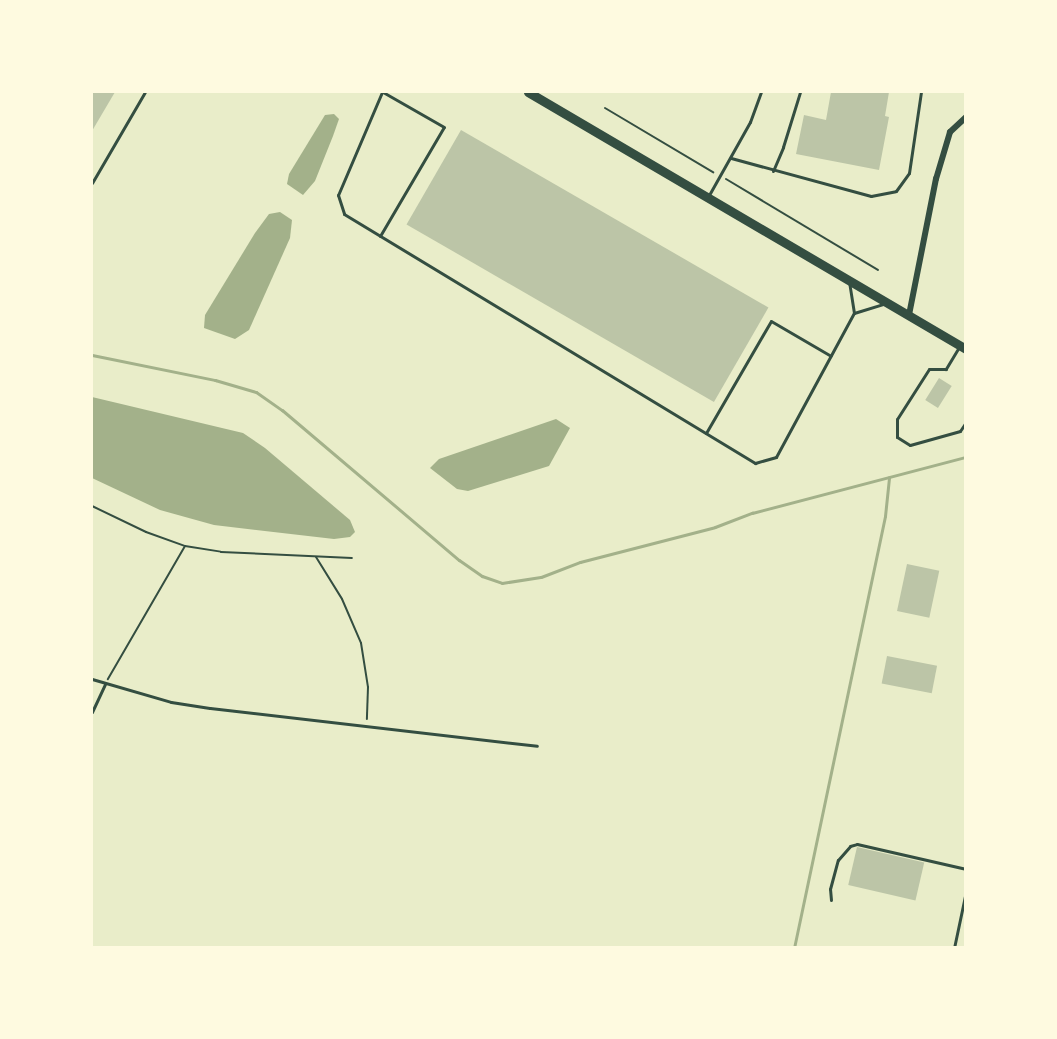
<!DOCTYPE html>
<html>
<head>
<meta charset="utf-8">
<style>
	body { margin:0 }
	#map { position:relative; width:1057px; height:1039px; overflow:hidden; background:#e9edc9; font-family:Arial,sans-serif }
	div>[style] { position:absolute }
	.water>* { inset:0; background:#a3b18a }
	.stream>* { height:3px; margin:-1.5px; padding:0 1.5px; transform-origin:1.5px; border-radius:1.5px; background:#a3b18a }
	.building>* { inset:0; background:#bcc5a7; transform-origin:0 0 }
	.path>* { height:2px; margin:-1px; padding:0 1px; transform-origin:1px; border-radius:1px; background:#344e41 }
	.service>* { height:3px; margin:-1.5px; padding:0 1.5px; transform-origin:1.5px; border-radius:1.5px; background:#344e41 }
	.minor>* { height:6px; margin:-3px; padding:0 3px; transform-origin:3px; border-radius:3px; background:#344e41 }
	.secondary>* { height:9px; margin:-4.5px; padding:0 4.5px; transform-origin:4.5px; border-radius:4.5px; background:#344e41 }
	span { translate:-50% -50%; white-space:nowrap; text-align:center; line-height:1.15; -webkit-text-stroke:6px #fefae0; paint-order:stroke }
	.frame { position:absolute; inset:0; border:93px solid #fefae0; pointer-events:none }
</style>
</head>
<body>
<div id="map">
	<div class="water">
		<i style="clip-path:polygon(334px 114px,339px 119px,333px 136px,315px 181px,303px 195px,287px 184px,289px 174px,325px 115px)"></i>
		<i style="clip-path:polygon(280px 212px,292px 220px,290px 238px,249px 330px,235px 339px,204px 328px,205px 315px,255px 233px,269px 214px)"></i>
		<i style="clip-path:polygon(92px 397px,243px 433px,265px 448px,350px 520px,355px 532px,350px 537px,334px 539px,214px 525px,160px 510px,92px 478px)"></i>
		<i style="clip-path:polygon(556px 419px,570px 428px,549px 466px,468px 491px,457px 489px,430px 468px,439px 459px)"></i>
	</div>
	<div class="stream">
		<i style="left:92px;top:355px;width:126px;rotate:11.5deg"></i>
		<i style="left:215px;top:380px;width:43px;rotate:16.3deg"></i>
		<i style="left:256px;top:392px;width:32px;rotate:35deg"></i>
		<i style="left:282px;top:410px;width:232px;rotate:40.3deg"></i>
		<i style="left:459px;top:560px;width:28px;rotate:35deg"></i>
		<i style="left:482px;top:576px;width:21px;rotate:19deg"></i>
		<i style="left:502px;top:583px;width:39px;rotate:-9deg"></i>
		<i style="left:541px;top:577px;width:42px;rotate:-21deg"></i>
		<i style="left:580px;top:562px;width:139px;rotate:-14.5deg"></i>
		<i style="left:715px;top:527px;width:40px;rotate:-21deg"></i>
		<i style="left:752px;top:513px;width:221px;rotate:-14.7deg"></i>
		<i style="left:794px;top:948px;width:441px;rotate:-78.1deg"></i>
		<i style="left:885px;top:516px;width:39px;rotate:-84deg"></i>
	</div>
	<div class="building">
		<i style="clip-path:polygon(92px 92px,115px 92px,92px 131px)"></i>
		<i style="clip-path:polygon(831px 92px,889px 92px,885px 116px,889px 117px,879px 170px,796px 154px,804px 115px,826px 120px)"></i>
		<i style="left:461px;top:130px;width:355px;height:109px;rotate:30deg"></i>
		<i style="left:939px;top:378px;width:15px;height:26px;rotate:32deg"></i>
		<i style="left:907px;top:564px;width:33px;height:48px;rotate:12deg"></i>
		<i style="left:887px;top:656px;width:51px;height:28px;rotate:11deg"></i>
		<i style="left:857px;top:847px;width:69px;height:39px;rotate:13deg"></i>
	</div>
	<div class="path">
		<i style="left:605px;top:108px;width:126px;rotate:30.7deg"></i>
		<i style="left:726px;top:179px;width:177px;rotate:30.9deg"></i>
		<i style="left:92px;top:506px;width:60px;rotate:25.7deg"></i>
		<i style="left:146px;top:532px;width:41px;rotate:19.7deg"></i>
		<i style="left:185px;top:546px;width:154px;rotate:120.1deg"></i>
		<i style="left:185px;top:546px;width:36px;rotate:9deg"></i>
		<i style="left:221px;top:552px;width:131px;rotate:2.6deg"></i>
		<i style="left:316px;top:557px;width:49px;rotate:58.2deg"></i>
		<i style="left:342px;top:599px;width:48px;rotate:66.6deg"></i>
		<i style="left:361px;top:643px;width:45px;rotate:81deg"></i>
		<i style="left:368px;top:687px;width:32px;rotate:92deg"></i>
	</div>
	<div class="service">
		<i style="left:382px;top:92px;width:112px;rotate:113.1deg"></i>
		<i style="left:338px;top:195px;width:20px;rotate:72deg"></i>
		<i style="left:344px;top:214px;width:481px;rotate:31.2deg"></i>
		<i style="left:755px;top:463px;width:22px;rotate:-16deg"></i>
		<i style="left:776px;top:457px;width:164px;rotate:-61.6deg"></i>
		<i style="left:854px;top:313px;width:30px;rotate:-99deg"></i>
		<i style="left:731px;top:158px;width:145px;rotate:15.2deg"></i>
		<i style="left:871px;top:196px;width:25px;rotate:-11deg"></i>
		<i style="left:896px;top:191px;width:22px;rotate:-54deg"></i>
		<i style="left:909px;top:173px;width:82px;rotate:-81.6deg"></i>
		<i style="left:773px;top:171px;width:26px;rotate:-67deg"></i>
		<i style="left:783px;top:147px;width:58px;rotate:-72.8deg"></i>
		<i style="left:92px;top:183px;width:105px;rotate:-59.8deg"></i>
		<i style="left:709px;top:195px;width:84px;rotate:-60.7deg"></i>
		<i style="left:750px;top:122px;width:32px;rotate:-70deg"></i>
		<i style="left:380px;top:236px;width:126px;rotate:-59.6deg"></i>
		<i style="left:444px;top:127px;width:70px;rotate:-150.2deg"></i>
		<i style="left:854px;top:313px;width:31px;rotate:-17deg"></i>
		<i style="left:959px;top:347px;width:26px;rotate:121deg"></i>
		<i style="left:946px;top:369px;width:17px;rotate:180deg"></i>
		<i style="left:929px;top:369px;width:59px;rotate:122.6deg"></i>
		<i style="left:897px;top:419px;width:18px;rotate:90deg"></i>
		<i style="left:897px;top:437px;width:15px;rotate:32deg"></i>
		<i style="left:910px;top:445px;width:52px;rotate:-15.6deg"></i>
		<i style="left:960px;top:431px;width:11px;rotate:-56deg"></i>
		<i style="left:706px;top:433px;width:129px;rotate:-59.9deg"></i>
		<i style="left:771px;top:321px;width:69px;rotate:30.3deg"></i>
		<i style="left:92px;top:679px;width:82px;rotate:16.2deg"></i>
		<i style="left:171px;top:702px;width:39px;rotate:9deg"></i>
		<i style="left:210px;top:708px;width:329px;rotate:6.6deg"></i>
		<i style="left:92px;top:712px;width:31px;rotate:-65deg"></i>
		<i style="left:831px;top:900px;width:11px;rotate:-95deg"></i>
		<i style="left:830px;top:889px;width:30px;rotate:-75deg"></i>
		<i style="left:838px;top:860px;width:18px;rotate:-49deg"></i>
		<i style="left:850px;top:846px;width:7px;rotate:-16deg"></i>
		<i style="left:857px;top:844px;width:112px;rotate:12.9deg"></i>
		<i style="left:954px;top:948px;width:58px;rotate:-78.1deg"></i>
	</div>
	<div class="minor">
		<i style="left:909px;top:315px;width:139px;rotate:-78.8deg"></i>
		<i style="left:936px;top:179px;width:49px;rotate:-73.4deg"></i>
		<i style="left:950px;top:132px;width:22px;rotate:-43deg"></i>
	</div>
	<div class="secondary">
		<i style="left:528px;top:92px;width:508px;rotate:30.4deg"></i>
	</div>
	<div class="frame"></div>
</div>
</body>
</html>
